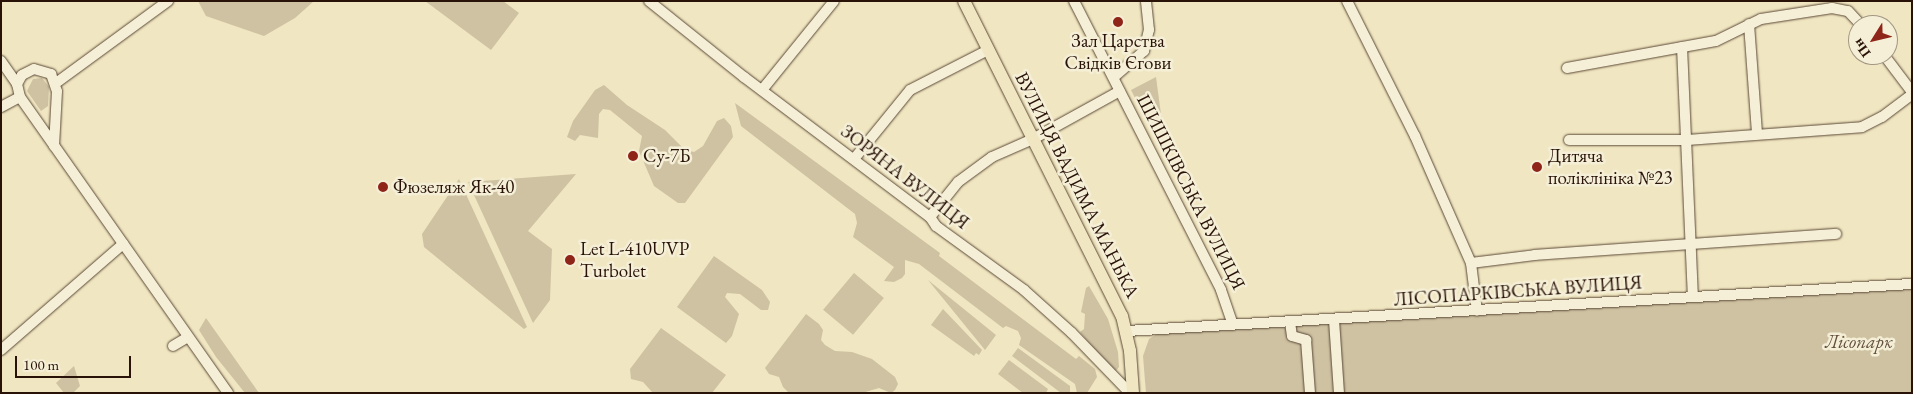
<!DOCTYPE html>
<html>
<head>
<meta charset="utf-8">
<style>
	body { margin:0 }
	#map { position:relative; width:1913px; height:394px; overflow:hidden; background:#f0e6c1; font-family:"EB Garamond",serif }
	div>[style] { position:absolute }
	.green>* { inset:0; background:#cec2a2; transform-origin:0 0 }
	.roads { filter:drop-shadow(0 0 1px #5b4836) drop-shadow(0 0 1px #5b4836) }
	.minor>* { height:10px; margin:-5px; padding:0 5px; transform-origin:5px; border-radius:5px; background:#f5efd7 }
	.major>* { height:12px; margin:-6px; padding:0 6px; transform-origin:6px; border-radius:6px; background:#f0e6c1 }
	.dots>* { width:14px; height:14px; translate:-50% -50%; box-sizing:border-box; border:2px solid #f5efd7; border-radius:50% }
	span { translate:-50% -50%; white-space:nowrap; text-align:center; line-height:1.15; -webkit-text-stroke:5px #f5efd7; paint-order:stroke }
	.poi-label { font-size:19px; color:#291308 }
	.left { translate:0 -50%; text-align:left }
	.street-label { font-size:19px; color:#291308 }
	.park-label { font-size:19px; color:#63503e; font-style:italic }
	.frame { position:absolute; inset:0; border:2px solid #291308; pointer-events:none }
	.north { position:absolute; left:1848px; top:15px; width:50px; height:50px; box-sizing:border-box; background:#f5efd7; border:1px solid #a39784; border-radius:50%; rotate:234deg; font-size:14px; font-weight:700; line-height:20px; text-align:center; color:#291308 }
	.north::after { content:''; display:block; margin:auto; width:18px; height:22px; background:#8f2418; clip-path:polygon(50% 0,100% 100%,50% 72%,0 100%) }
	.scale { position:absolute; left:15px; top:356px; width:116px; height:22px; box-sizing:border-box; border:2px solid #291308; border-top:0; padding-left:6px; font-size:15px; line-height:18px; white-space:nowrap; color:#291308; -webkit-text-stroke:4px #f5efd7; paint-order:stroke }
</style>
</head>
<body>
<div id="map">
	<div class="green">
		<i style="clip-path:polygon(198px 1px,314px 1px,295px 18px,264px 36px,206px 16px)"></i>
		<i style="clip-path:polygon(425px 1px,503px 1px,519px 13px,491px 50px)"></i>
		<i style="clip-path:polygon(1156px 77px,1165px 144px,1159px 146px,1131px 90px)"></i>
		<i style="clip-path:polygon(42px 78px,49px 87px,48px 106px,41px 111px,27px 91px,33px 79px)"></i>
		<i style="clip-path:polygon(604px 85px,627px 105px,665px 130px,684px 149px,694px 152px,703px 146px,717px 121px,724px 118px,731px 126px,733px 137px,685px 203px,678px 203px,654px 186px,639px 151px,642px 136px,610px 110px,603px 109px,599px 114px,598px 138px,580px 135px,575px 141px,567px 137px,573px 121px,595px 90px)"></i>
		<i style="clip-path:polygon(735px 103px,940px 253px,939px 256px,1076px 359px,1079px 356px,1095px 369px,1097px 377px,1087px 393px,1077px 393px,1075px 384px,1019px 345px,1021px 338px,1018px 331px,1006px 326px,1003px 328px,919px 264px,905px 260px,905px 274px,902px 278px,894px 282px,884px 281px,894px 267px,853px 237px,857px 223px,855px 214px,741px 126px)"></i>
		<i style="clip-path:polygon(576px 174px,528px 231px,552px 249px,550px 300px,533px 323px,468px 182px)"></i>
		<i style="clip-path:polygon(459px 179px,527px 327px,524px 329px,424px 247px,422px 234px)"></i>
		<i style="clip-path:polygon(714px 256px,762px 290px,770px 302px,768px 310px,761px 310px,740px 294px,727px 293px,725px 297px,739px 314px,732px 336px,726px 343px,677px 307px)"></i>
		<i style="left:854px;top:273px;width:39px;height:48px;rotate:40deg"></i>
		<i style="clip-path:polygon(928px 280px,996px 335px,985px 350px)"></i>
		<i style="clip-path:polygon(1089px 286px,1108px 319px,1118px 352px,1119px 367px,1114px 373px,1080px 332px,1084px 329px,1085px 314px,1081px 312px,1086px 288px)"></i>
		<i style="clip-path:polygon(1912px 289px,1912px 393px,1146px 393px,1143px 356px,1149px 339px,1158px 333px)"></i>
		<i style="clip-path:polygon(943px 309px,982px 350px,979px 355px,976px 353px,974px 356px,931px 325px)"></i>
		<i style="clip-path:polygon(806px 314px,819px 324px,823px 330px,821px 340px,825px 345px,835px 351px,852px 352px,872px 359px,895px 377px,898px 384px,895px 390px,891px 393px,879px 388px,862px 393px,789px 393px,783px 387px,779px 377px,769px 374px,765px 368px)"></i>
		<i style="clip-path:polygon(206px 318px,259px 393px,245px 393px,216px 357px,199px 330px)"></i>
		<i style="clip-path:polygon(661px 328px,726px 375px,712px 393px,653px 393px,643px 382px,631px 379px,630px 369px)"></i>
		<i style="clip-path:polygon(1018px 348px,1070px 386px,1070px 393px,1061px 393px,1012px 356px)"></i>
		<i style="clip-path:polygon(1009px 360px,1048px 389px,1046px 393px,1023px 393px,998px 374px)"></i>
		<i style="clip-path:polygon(74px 366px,80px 386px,73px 393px,64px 393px,56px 383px)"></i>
	</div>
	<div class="roads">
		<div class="minor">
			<i style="left:649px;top:1px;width:122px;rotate:38.7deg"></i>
			<i style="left:744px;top:77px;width:233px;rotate:37deg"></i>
			<i style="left:930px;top:217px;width:11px;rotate:56deg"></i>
			<i style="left:936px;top:226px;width:109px;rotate:36deg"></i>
			<i style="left:1024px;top:290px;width:64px;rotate:41.9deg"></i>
			<i style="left:1072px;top:333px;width:83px;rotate:46deg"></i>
			<i style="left:1074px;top:1px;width:324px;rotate:63deg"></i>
			<i style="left:1221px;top:290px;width:36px;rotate:71deg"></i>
			<i style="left:1347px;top:1px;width:151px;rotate:63.3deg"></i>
			<i style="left:1415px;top:136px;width:139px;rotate:66.2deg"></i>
			<i style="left:1471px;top:263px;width:48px;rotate:82.9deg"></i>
			<i style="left:1749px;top:24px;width:109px;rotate:85.8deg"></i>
			<i style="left:1682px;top:47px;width:250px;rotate:87.5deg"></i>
			<i style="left:1884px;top:55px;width:46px;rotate:52.9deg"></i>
			<i style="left:1px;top:61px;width:28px;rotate:55deg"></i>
			<i style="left:17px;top:84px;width:13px;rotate:77deg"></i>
			<i style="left:20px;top:97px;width:362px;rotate:54.9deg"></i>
			<i style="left:1567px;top:68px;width:151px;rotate:-10.3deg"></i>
			<i style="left:1716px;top:41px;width:50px;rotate:-26.1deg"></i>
			<i style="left:1761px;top:19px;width:72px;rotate:-8.8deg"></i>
			<i style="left:1832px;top:8px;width:16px;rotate:11deg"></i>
			<i style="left:1848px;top:11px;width:19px;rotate:47deg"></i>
			<i style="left:1114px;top:77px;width:40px;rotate:-41deg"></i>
			<i style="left:1144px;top:51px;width:22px;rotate:-77deg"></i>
			<i style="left:1149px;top:30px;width:29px;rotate:-96deg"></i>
			<i style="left:56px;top:83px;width:139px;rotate:-36.2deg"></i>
			<i style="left:17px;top:84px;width:10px;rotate:-61deg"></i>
			<i style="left:22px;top:75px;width:13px;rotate:-27deg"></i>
			<i style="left:34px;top:69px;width:18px;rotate:16deg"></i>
			<i style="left:51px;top:74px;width:18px;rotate:71deg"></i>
			<i style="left:57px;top:91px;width:55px;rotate:93.1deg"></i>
			<i style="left:762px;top:90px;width:114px;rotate:-51deg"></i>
			<i style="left:1px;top:107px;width:21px;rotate:-28deg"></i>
			<i style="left:1569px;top:140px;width:118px"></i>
			<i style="left:1687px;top:140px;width:175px;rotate:-4.2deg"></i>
			<i style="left:1862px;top:127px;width:22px;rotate:-27deg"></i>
			<i style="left:1882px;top:117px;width:38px;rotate:-37deg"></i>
			<i style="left:854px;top:159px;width:89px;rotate:-50.9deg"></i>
			<i style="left:910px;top:90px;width:88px;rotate:-27.1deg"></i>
			<i style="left:930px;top:217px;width:45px;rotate:-51.3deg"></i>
			<i style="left:958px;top:182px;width:42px;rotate:-36.3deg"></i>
			<i style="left:992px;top:157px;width:45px;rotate:-23.7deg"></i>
			<i style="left:1033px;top:139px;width:99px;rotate:-28.9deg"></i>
			<i style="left:1471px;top:263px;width:64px;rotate:-7.1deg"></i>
			<i style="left:1535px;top:255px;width:302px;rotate:-4deg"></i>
			<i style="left:1334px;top:320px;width:73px;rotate:86.1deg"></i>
			<i style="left:1290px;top:322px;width:14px;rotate:82deg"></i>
			<i style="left:1292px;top:336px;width:15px;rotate:16deg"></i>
			<i style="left:1306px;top:340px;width:53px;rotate:85.7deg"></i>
			<i style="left:1127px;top:331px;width:786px;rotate:-3.43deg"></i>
			<i style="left:173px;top:346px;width:17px;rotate:-31deg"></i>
			<i style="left:1px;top:350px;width:162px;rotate:-41deg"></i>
		</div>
		<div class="major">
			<i style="left:964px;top:1px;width:352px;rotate:63.4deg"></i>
			<i style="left:1122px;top:316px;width:36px;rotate:77deg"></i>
			<i style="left:1130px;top:351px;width:42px;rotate:85.9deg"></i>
		</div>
	</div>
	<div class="dots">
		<i style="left:1118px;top:22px;background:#8f2418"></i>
		<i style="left:633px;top:156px;background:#8f2418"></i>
		<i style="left:1537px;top:167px;background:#8f2418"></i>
		<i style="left:383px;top:187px;background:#8f2418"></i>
		<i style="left:570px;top:260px;background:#8f2418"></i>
	</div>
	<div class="poi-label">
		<span style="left:1118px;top:52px">Зал Царства<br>Свідків Єгови</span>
		<span class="left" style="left:643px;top:156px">Су-7Б</span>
		<span class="left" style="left:1548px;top:167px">Дитяча<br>поліклініка №23</span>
		<span class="left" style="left:393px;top:187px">Фюзеляж Як-40</span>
		<span class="left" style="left:580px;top:260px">Let L-410UVP<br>Turbolet</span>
	</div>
	<div class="street-label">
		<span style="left:905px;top:177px;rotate:38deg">ЗОРЯНА ВУЛИЦЯ</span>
		<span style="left:1077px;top:185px;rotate:63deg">ВУЛИЦЯ ВАДИМА МАНЬКА</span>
		<span style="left:1191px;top:192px;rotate:63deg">ШИШКІВСЬКА ВУЛИЦЯ</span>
		<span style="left:1518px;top:291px;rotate:-4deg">ЛІСОПАРКІВСЬКА ВУЛИЦЯ</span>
	</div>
	<div class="park-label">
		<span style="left:1859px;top:342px">Лісопарк</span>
	</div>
	<div class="frame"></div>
	<div class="north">Пн</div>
	<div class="scale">100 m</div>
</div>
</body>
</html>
